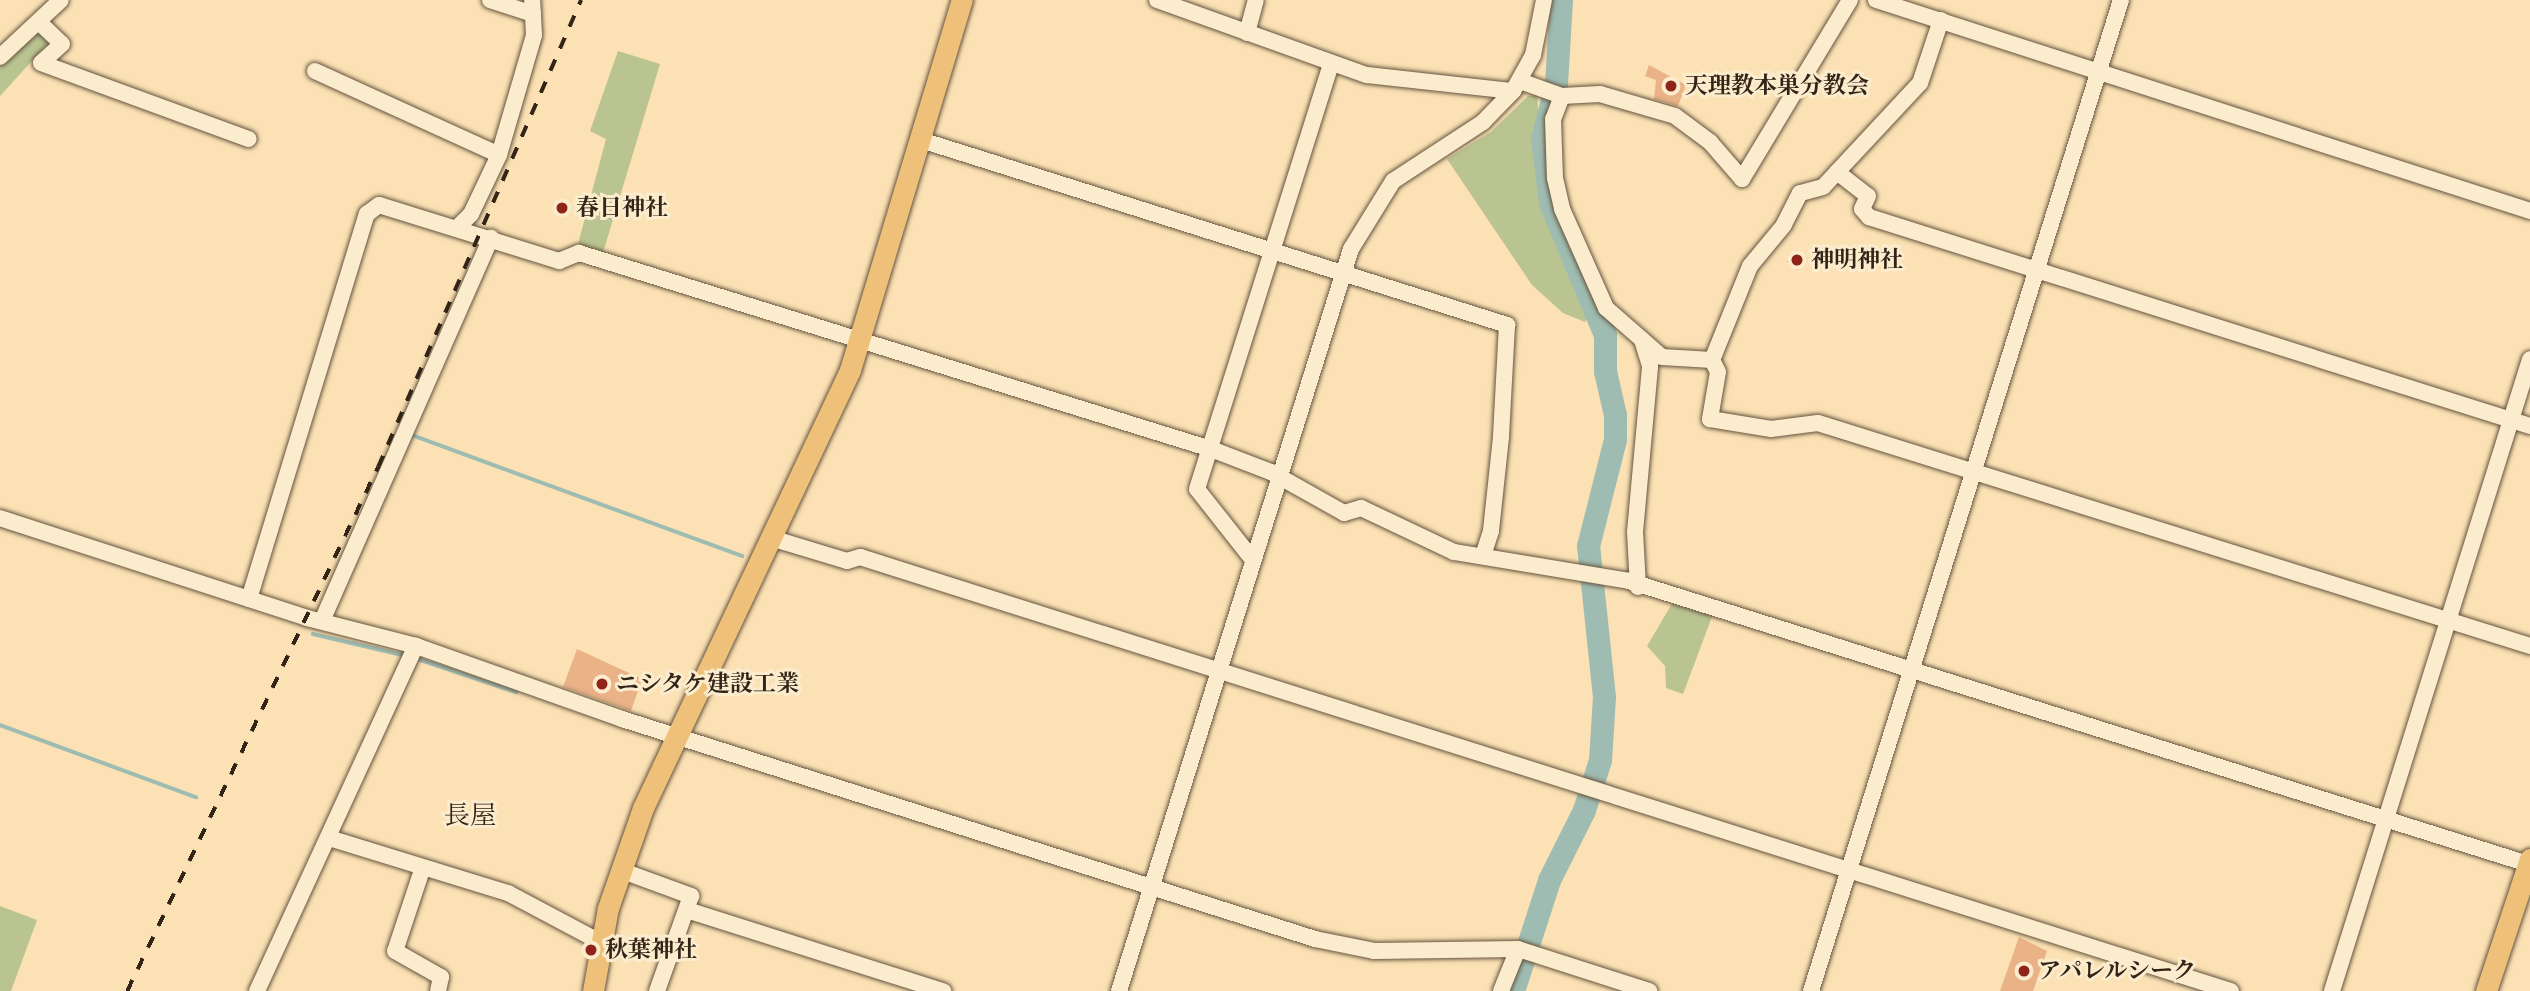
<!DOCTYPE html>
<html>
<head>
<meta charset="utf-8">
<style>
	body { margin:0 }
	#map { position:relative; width:2530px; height:991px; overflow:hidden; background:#fbe1b4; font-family:"IM FELL French Canon","Noto Serif JP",serif }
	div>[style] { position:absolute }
	.green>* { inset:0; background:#bac491 }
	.stream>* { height:3.5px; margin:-1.75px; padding:0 1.75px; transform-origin:1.75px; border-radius:1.75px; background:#9fbcb2 }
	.river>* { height:23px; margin:-11.5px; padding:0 11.5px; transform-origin:11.5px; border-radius:11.5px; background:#9fbcb2 }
	.building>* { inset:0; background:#e9b287; transform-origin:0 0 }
	.roads { filter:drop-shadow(0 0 2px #64533e) drop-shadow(0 0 2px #64533e) }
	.minor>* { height:16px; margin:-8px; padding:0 8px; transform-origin:8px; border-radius:8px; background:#fcecce }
	.major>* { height:21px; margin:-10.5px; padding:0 10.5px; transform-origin:10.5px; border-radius:10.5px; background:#eec07a }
	.rail>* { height:3.5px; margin-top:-1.75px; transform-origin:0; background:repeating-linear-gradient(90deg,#322416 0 12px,transparent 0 24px) }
	.dots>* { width:19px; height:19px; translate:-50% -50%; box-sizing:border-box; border:4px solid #fcecce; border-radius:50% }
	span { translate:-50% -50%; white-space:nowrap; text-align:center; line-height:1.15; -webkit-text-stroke:6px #fcecce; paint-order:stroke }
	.poi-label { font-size:23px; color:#322416; font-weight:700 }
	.left { translate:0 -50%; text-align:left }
	.quarter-label { font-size:26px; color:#322416 }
</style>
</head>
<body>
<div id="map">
	<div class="green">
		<i style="clip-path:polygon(34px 32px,50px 41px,0 96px,0 64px)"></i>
		<i style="clip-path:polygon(618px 51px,660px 64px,602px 256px,577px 248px,606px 139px,590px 131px)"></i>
		<i style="clip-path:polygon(1537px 95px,1548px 214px,1583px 281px,1590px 314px,1585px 322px,1563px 313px,1532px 285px,1447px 159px,1491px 132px,1528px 96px)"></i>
		<i style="clip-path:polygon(1673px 602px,1713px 614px,1683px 694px,1666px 688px,1665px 666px,1647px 646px)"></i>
		<i style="clip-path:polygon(0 906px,37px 920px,11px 991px,0 991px)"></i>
	</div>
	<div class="stream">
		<i style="left:409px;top:434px;width:355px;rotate:20.1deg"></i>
		<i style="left:313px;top:634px;width:97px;rotate:13.2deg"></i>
		<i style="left:415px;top:658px;width:107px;rotate:18.6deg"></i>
		<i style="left:0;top:725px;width:209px;rotate:20.2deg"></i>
	</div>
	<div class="river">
		<i style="left:1513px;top:991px;width:117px;rotate:-72deg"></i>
		<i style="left:1549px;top:880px;width:78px;rotate:-63.4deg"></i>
		<i style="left:1584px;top:810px;width:52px;rotate:-72.3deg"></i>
		<i style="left:1600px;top:760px;width:63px;rotate:-86.4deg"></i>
		<i style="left:1604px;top:697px;width:152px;rotate:-96deg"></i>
		<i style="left:1588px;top:546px;width:110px;rotate:-75.8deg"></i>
		<i style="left:1615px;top:439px;width:24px;rotate:-90deg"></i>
		<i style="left:1615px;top:415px;width:45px;rotate:-102.8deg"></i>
		<i style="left:1605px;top:371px;width:36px;rotate:-90deg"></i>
		<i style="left:1605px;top:335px;width:143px;rotate:-112.6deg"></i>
		<i style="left:1550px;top:203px;width:64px;rotate:-97.1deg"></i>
		<i style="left:1542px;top:139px;width:57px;rotate:-75.7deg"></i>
		<i style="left:1556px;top:84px;width:84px;rotate:-86.6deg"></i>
	</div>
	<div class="building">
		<i style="clip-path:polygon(1649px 65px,1686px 85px,1678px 106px,1654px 99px,1656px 80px,1645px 76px)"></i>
		<i style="left:1796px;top:250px;width:14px;height:15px;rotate:39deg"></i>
		<i style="clip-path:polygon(577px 649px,642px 679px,631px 711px,563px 687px)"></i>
		<i style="clip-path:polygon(2019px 937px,2047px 951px,2033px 991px,2000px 991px)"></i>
	</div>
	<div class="roads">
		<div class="minor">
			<i style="left:490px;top:0;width:45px;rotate:18deg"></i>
			<i style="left:1157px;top:0;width:223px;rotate:19.7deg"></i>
			<i style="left:1367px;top:75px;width:147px;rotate:6.3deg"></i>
			<i style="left:1876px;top:0;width:687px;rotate:17.88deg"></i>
			<i style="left:1941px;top:20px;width:66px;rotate:108.4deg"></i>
			<i style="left:1920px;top:83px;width:142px;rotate:133deg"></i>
			<i style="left:1823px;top:187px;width:24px;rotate:165deg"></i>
			<i style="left:1800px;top:193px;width:36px;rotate:117deg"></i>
			<i style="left:1784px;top:225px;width:53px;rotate:129.7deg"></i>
			<i style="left:1750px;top:266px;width:101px;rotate:112deg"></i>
			<i style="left:1712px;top:360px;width:13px;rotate:63deg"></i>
			<i style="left:1718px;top:372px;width:48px;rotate:99.7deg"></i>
			<i style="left:1710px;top:419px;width:62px;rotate:9.3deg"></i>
			<i style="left:1771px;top:429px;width:47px;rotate:-7.3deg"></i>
			<i style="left:1818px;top:423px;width:746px;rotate:17.39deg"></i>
			<i style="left:40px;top:23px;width:30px;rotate:44deg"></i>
			<i style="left:62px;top:44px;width:28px;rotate:138deg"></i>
			<i style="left:41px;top:63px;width:221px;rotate:20.1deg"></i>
			<i style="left:1247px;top:33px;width:34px;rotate:-75deg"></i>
			<i style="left:0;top:57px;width:83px;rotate:-43.1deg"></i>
			<i style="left:315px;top:71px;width:202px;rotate:24.5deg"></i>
			<i style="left:1520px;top:81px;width:45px;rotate:19.7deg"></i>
			<i style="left:1562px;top:96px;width:38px;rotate:-3deg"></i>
			<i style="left:1600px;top:94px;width:78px;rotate:16.3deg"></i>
			<i style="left:1675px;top:116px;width:44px;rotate:36.6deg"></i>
			<i style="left:1710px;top:142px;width:49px;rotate:49.1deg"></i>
			<i style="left:1742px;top:179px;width:209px;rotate:-58.9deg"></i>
			<i style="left:1562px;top:96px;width:25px;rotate:111deg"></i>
			<i style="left:1553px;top:119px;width:59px;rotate:88.1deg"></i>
			<i style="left:1555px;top:178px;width:32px;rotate:77deg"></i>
			<i style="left:1562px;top:209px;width:108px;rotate:66deg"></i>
			<i style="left:1606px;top:308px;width:74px;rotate:41.2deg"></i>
			<i style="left:1662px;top:357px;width:50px;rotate:3.4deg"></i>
			<i style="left:921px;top:140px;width:615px;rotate:17.52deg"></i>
			<i style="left:1507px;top:325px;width:112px;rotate:93.1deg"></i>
			<i style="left:1501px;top:437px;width:95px;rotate:96.1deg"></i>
			<i style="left:1491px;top:531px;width:26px;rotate:108deg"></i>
			<i style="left:1837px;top:172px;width:39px;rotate:38deg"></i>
			<i style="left:1868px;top:196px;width:14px;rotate:115deg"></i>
			<i style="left:1862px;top:209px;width:11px;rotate:49deg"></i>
			<i style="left:1869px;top:217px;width:693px;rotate:17.55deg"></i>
			<i style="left:459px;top:226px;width:17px;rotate:-45deg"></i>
			<i style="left:471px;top:214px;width:65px;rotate:-64.6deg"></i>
			<i style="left:499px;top:155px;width:125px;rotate:-73.7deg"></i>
			<i style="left:534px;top:35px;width:35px;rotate:-93deg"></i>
			<i style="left:0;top:518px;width:323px;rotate:18deg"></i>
			<i style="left:307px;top:618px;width:113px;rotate:14.4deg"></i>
			<i style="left:416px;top:646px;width:219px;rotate:19.5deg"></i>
			<i style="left:622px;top:719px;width:727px;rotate:17.61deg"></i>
			<i style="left:1315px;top:939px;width:60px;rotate:11.5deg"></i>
			<i style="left:1374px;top:951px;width:144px;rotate:-0.8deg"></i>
			<i style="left:1518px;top:949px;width:138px;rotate:17.8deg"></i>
			<i style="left:771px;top:538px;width:79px;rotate:16.8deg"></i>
			<i style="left:847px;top:561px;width:14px;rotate:-17deg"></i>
			<i style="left:860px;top:557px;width:1438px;rotate:17.57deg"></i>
			<i style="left:1253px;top:560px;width:90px;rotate:-128.3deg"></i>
			<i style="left:1197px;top:489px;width:445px;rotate:-72.5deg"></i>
			<i style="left:1638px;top:587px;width:55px;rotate:-93.1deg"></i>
			<i style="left:1635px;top:532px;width:167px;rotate:-84.8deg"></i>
			<i style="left:1650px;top:366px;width:28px;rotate:-107deg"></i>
			<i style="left:249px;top:599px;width:403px;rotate:-73deg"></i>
			<i style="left:367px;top:214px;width:15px;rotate:-37deg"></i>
			<i style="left:379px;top:205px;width:189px;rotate:17.3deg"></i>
			<i style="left:559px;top:261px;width:22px;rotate:-22deg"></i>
			<i style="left:579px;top:253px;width:662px;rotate:17.23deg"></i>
			<i style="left:1211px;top:449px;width:64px;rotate:21deg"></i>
			<i style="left:1271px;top:472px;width:84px;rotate:29.3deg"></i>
			<i style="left:1344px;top:513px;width:18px;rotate:-16deg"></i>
			<i style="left:1361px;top:508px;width:103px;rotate:25.3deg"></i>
			<i style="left:1454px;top:552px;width:177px;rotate:9.4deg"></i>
			<i style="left:1629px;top:581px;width:942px;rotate:17.47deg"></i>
			<i style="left:322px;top:621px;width:419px;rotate:-66.2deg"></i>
			<i style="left:329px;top:838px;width:187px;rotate:17.1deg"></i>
			<i style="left:508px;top:893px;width:106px;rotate:28deg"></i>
			<i style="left:422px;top:870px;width:85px;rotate:108.4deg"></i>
			<i style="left:395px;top:951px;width:53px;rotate:29.5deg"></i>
			<i style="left:441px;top:977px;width:14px;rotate:102deg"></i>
			<i style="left:620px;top:870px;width:76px;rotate:20.1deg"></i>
			<i style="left:691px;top:896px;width:101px;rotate:109.7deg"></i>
			<i style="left:687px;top:910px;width:269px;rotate:17.6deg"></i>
			<i style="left:257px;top:991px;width:380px;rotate:-65.3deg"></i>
			<i style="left:1119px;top:991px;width:777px;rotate:-72.64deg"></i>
			<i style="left:1351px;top:249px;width:80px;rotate:-58.3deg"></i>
			<i style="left:1393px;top:181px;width:108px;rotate:-33.2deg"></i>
			<i style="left:1483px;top:122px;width:43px;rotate:-45.9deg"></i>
			<i style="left:1513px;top:91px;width:41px;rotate:-60.9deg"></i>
			<i style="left:1533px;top:55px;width:56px;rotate:-78.7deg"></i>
			<i style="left:1501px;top:991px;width:45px;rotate:-68deg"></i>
			<i style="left:1811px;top:991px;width:1038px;rotate:-72.63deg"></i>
			<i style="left:2332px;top:991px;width:662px;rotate:-72.6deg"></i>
		</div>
		<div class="major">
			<i style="left:593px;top:991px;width:84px;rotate:-79.8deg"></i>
			<i style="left:608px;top:908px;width:106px;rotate:-70.7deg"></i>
			<i style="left:643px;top:808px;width:484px;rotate:-64.7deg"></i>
			<i style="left:850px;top:370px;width:387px;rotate:-73.2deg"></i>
			<i style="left:2486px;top:991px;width:139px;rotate:-71.6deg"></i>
		</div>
	</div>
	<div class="rail">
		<i style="left:127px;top:991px;width:581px;rotate:-64.41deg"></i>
		<i style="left:378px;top:467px;width:509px;rotate:-66.51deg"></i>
	</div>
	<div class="dots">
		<i style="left:1671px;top:86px;background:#8f2418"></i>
		<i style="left:562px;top:208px;background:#8f2418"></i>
		<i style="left:1797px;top:260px;background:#8f2418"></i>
		<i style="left:602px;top:684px;background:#8f2418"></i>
		<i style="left:591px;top:950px;background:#8f2418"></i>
		<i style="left:2024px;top:971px;background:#8f2418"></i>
	</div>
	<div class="poi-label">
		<span class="left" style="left:1685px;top:86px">天理教本巣分教会</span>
		<span class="left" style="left:576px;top:208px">春日神社</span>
		<span class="left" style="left:1811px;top:260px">神明神社</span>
		<span class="left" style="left:616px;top:684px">ニシタケ建設工業</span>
		<span class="left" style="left:605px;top:950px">秋葉神社</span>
		<span class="left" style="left:2038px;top:971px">アパレルシーク</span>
	</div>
	<div class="quarter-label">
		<span style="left:470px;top:816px">長屋</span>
	</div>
</div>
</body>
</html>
